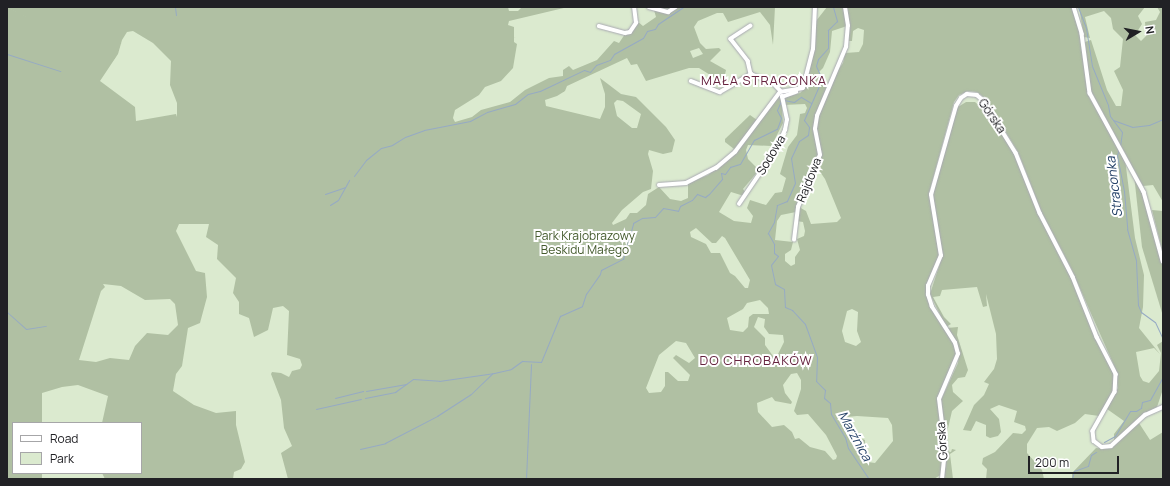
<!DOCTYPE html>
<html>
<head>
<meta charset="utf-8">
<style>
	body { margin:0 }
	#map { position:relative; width:1170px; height:486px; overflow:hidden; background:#f9f9fe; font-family:Manrope,sans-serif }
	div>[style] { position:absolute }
	.green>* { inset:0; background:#dbeacf }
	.forest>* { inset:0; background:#b0c0a3 }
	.stream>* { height:1px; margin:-0.5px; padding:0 0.5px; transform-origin:0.5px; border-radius:0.5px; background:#96aac4 }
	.roads { filter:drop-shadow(0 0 1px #a9a9b2) drop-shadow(0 0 1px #a9a9b2) }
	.minor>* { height:3.5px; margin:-1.75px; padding:0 1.75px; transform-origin:1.75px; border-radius:1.75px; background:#fff }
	span { translate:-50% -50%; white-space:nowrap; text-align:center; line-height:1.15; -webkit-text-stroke:4px #fff; paint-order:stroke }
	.street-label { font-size:12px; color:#212125 }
	.park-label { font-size:12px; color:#455b2e }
	.neighbourhood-label { font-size:13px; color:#66233f; letter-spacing:1px }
	.water-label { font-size:13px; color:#254268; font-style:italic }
	.frame { position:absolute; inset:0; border:8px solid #212125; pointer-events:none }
	.legend { position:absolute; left:12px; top:422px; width:130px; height:52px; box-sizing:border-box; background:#fff; border:1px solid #a6a6a8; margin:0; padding:5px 7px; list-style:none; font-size:12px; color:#212125 }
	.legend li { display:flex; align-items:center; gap:8px; height:20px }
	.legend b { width:20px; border:1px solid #a6a6a8 }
	.north { position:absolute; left:1118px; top:12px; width:40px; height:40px; -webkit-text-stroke:3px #fff; paint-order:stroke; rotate:80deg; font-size:11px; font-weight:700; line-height:16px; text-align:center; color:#212125 }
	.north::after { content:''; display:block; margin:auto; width:14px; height:18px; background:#212125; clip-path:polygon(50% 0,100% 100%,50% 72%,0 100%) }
	.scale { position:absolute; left:1028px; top:456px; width:91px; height:18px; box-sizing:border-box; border:2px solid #212125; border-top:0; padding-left:5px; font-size:12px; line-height:14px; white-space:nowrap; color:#212125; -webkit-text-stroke:3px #fff; paint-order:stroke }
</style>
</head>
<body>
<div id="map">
	<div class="green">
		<i style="clip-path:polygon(evenodd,7px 7px,1067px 7px,1078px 14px,1076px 7px,1163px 7px,1163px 479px,7px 479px,7px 7px,13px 423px,141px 423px,141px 473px,13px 473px,13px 423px)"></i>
	</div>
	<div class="forest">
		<i style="clip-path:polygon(evenodd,7px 7px,508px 7px,509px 11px,518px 11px,522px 7px,568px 7px,509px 21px,508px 25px,514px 27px,514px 42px,517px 44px,513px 68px,501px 81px,485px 87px,479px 95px,455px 110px,453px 118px,455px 122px,472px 117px,481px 110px,510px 102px,525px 90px,549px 78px,563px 76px,563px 70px,569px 66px,573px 70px,597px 60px,614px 41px,619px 43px,625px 34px,632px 32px,637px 21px,643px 26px,656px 17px,654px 10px,648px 7px,775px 7px,773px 45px,770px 25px,760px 12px,728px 22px,723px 13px,717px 13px,698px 21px,694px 27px,700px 43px,706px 49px,719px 48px,721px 50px,710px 61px,726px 70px,723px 83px,699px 68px,689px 68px,646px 81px,637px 64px,631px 65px,627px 58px,567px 86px,565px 91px,557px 96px,545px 100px,546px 106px,600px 119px,605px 107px,605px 94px,600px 78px,621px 94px,636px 97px,666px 127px,675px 140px,672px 152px,663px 154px,649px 150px,648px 154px,653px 171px,651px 189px,643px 192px,622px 210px,612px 223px,613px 225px,626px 219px,630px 213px,637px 213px,646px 205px,648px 194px,659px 187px,670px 199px,681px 201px,688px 198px,688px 183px,708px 175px,731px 157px,781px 93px,783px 123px,775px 139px,771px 146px,748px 145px,746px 150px,748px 159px,759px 170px,743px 189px,746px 193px,744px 196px,731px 192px,719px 212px,734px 221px,751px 223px,753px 216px,747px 208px,750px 200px,766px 205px,775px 193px,782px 192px,786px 178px,780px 174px,788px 147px,797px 135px,800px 114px,805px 113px,807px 108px,805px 104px,783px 105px,783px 98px,800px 93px,805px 88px,816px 21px,827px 7px,844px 7px,847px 26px,832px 31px,830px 52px,823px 68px,819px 72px,828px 88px,815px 121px,815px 133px,819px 155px,796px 212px,781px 215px,777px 221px,775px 240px,793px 242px,791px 250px,785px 254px,785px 261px,791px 266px,795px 264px,795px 257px,800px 250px,797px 239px,804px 236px,805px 231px,803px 222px,796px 221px,799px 207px,806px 211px,811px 224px,837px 222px,841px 218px,825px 179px,816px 166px,821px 152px,816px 125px,832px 79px,843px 63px,845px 53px,859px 52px,863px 44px,864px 30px,858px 28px,853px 31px,852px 41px,848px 41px,849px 26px,846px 7px,1072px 7px,1080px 33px,1089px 97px,1125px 159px,1135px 238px,1144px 275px,1143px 307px,1139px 328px,1160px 354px,1154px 348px,1136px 352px,1140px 376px,1143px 381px,1149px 383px,1159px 371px,1161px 353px,1157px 345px,1163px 341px,1163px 389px,1157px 407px,1144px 414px,1114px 442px,1114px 434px,1124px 421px,1107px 409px,1118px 388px,1116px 370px,1071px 268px,1042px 213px,1018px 152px,985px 98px,977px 92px,968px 91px,959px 95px,954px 102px,929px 193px,939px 255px,927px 284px,926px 295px,931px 307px,953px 342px,957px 354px,938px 397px,944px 450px,942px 474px,934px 479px,288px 479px,281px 453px,292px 446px,284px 428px,281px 400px,271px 374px,272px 372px,281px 373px,289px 377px,292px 371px,300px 369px,302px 365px,300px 359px,287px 355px,289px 311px,283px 306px,273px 308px,268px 330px,254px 337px,249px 318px,239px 314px,239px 302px,233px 293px,236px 278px,217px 259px,218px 245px,206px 237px,209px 224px,179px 224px,176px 231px,196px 271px,205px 273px,207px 297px,200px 323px,188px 328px,182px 366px,176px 374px,173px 391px,194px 405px,216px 413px,236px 411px,236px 425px,245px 462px,241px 469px,234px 472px,233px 479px,105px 479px,102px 473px,141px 473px,141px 423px,102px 423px,108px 396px,78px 385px,62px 387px,42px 393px,42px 423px,13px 423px,13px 473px,42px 473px,42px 479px,7px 479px,7px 7px,133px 31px,153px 43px,171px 61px,170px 85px,177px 103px,177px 117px,176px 114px,136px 121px,135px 107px,100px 81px,118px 54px,122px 40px,127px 32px,133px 31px,7px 7px,699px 48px,703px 54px,693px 58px,690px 51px,699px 48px,7px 7px,617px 100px,623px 101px,641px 114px,637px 128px,632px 128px,617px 116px,614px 103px,617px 100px,7px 7px,696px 228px,712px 243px,716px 243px,722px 236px,725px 238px,750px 280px,748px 288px,745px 288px,735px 276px,730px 273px,720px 253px,711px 253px,706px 244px,691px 237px,690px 232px,696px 228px,7px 7px,103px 284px,121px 286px,145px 300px,170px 299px,175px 304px,178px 325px,168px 335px,147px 333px,135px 346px,129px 360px,110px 358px,96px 362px,79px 360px,101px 291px,105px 287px,103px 284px,7px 7px,760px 300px,768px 308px,769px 314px,753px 314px,749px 317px,748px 327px,743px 332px,730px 330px,727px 318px,743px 309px,747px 303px,760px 300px,7px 7px,852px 309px,858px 312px,857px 331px,861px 342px,856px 346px,845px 342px,842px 331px,847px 311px,852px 309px,7px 7px,758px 317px,765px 319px,764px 327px,769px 334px,783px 335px,784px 342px,777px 356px,773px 356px,765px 345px,765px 338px,754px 327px,758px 317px,7px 7px,676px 341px,686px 343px,695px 358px,689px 363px,676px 355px,673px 358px,690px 375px,688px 381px,678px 381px,668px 372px,665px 372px,665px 386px,661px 392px,649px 393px,646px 388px,659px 355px,676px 341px,7px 7px,797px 373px,801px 380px,801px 389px,794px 411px,797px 415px,808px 414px,826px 435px,837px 456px,836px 459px,833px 460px,825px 451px,810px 447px,799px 438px,795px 439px,792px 432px,784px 425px,772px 427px,758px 412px,757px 403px,772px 397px,775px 401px,791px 404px,792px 402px,785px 393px,783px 385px,791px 374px,797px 373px,7px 7px,857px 416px,888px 418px,892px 425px,893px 441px,875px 463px,868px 462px,860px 447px,865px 446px,865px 440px,854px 435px,845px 419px,847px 417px,857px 416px)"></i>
		<i style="clip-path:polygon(1079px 7px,1145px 7px,1138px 16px,1142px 24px,1135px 35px,1141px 41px,1146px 36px,1145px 22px,1156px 20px,1160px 12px,1157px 7px,1163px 7px,1163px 202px,1153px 185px,1143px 186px,1090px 89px,1085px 42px,1091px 40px,1107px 90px,1116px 106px,1121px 106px,1123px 90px,1114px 71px,1120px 67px,1123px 39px,1113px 29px,1111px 18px,1104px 11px,1085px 17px,1090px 38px,1084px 37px)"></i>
		<i style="clip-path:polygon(966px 102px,975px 102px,993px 118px,1015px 155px,1038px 214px,1072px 278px,1116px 380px,1113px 394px,1099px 416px,1085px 414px,1075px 423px,1057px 431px,1049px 427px,1037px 428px,1027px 444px,1027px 453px,1042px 470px,1044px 479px,986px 479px,987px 469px,982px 464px,983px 458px,995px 452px,1013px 433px,1022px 434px,1026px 430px,1025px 426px,1014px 422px,1017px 411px,999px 405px,990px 409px,999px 419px,1001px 432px,998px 436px,990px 438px,986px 436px,986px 425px,976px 421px,971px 431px,963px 430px,974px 405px,984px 395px,989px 384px,984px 382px,994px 369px,997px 359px,996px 334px,986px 294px,987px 306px,983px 307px,977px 287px,942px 290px,940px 296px,933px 297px,944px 317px,951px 324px,946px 327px,930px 294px,943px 254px,934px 208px,934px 190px,955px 114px,958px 107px)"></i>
		<i style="clip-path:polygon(750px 115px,757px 120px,734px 149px,725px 142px,725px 139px)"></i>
		<i style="clip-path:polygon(1134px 175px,1143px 191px,1163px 267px,1163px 316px,1142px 247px)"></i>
		<i style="clip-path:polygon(1152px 210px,1163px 211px,1163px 253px,1154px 218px)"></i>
		<i style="clip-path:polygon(958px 327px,957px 335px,968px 370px,965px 377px,958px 378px,952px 385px,953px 392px,963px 401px,952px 411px,946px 437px,941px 400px,958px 363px,959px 354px,956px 342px,947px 328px)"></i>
		<i style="clip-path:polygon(1139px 423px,1150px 440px,1163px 432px,1163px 479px,1072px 479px,1072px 473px,1096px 448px,1111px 449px)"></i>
		<i style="clip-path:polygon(952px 449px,956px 450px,950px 454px,953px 479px,944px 479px,947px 451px,951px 452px)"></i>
	</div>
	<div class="stream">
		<i style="left:175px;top:7px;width:8px;rotate:83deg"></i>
		<i style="left:692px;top:7px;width:10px"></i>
		<i style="left:714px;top:7px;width:1px"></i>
		<i style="left:833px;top:7px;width:15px;rotate:74deg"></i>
		<i style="left:837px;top:21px;width:13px;rotate:135deg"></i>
		<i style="left:828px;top:30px;width:18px;rotate:90deg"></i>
		<i style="left:828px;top:48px;width:15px;rotate:132deg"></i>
		<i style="left:818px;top:59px;width:7px;rotate:106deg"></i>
		<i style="left:816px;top:66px;width:14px;rotate:65deg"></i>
		<i style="left:822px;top:79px;width:45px;rotate:113.7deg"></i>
		<i style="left:804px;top:120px;width:9px;rotate:54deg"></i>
		<i style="left:809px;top:127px;width:8px;rotate:97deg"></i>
		<i style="left:808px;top:135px;width:11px;rotate:146deg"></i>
		<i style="left:799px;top:141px;width:19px;rotate:115deg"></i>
		<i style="left:791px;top:158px;width:25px;rotate:81deg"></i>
		<i style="left:795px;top:183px;width:20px;rotate:114deg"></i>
		<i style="left:787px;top:201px;width:11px;rotate:158deg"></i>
		<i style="left:777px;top:205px;width:17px;rotate:100deg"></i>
		<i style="left:774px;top:222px;width:13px;rotate:119deg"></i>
		<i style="left:768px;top:233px;width:13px;rotate:61deg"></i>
		<i style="left:774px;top:244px;width:9px;rotate:90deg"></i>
		<i style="left:774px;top:253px;width:5px;rotate:37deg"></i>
		<i style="left:778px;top:256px;width:11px;rotate:128deg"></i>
		<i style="left:771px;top:265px;width:19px;rotate:78deg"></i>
		<i style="left:775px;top:284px;width:10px;rotate:29deg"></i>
		<i style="left:784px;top:289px;width:18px;rotate:87deg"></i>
		<i style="left:785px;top:307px;width:8px;rotate:23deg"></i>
		<i style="left:792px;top:310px;width:19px;rotate:47deg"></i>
		<i style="left:805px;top:324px;width:35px;rotate:70deg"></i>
		<i style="left:817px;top:357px;width:24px;rotate:92deg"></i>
		<i style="left:816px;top:381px;width:13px;rotate:45deg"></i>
		<i style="left:825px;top:390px;width:8px;rotate:97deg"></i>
		<i style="left:824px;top:398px;width:8px;rotate:40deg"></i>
		<i style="left:830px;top:403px;width:11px;rotate:85deg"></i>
		<i style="left:831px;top:414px;width:27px;rotate:59deg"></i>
		<i style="left:845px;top:437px;width:11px;rotate:75deg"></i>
		<i style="left:848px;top:448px;width:37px;rotate:56deg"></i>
		<i style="left:1078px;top:7px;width:22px;rotate:69deg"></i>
		<i style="left:1086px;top:28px;width:38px;rotate:81deg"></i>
		<i style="left:1092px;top:66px;width:42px;rotate:67.7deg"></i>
		<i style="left:1108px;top:105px;width:11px;rotate:80deg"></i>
		<i style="left:1110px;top:116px;width:20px;rotate:53deg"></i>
		<i style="left:1122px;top:132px;width:14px;rotate:98deg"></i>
		<i style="left:7px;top:54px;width:56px;rotate:17.8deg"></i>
		<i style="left:784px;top:100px;width:10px;rotate:11deg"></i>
		<i style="left:794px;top:102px;width:9px;rotate:-36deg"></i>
		<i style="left:801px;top:97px;width:12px;rotate:31deg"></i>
		<i style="left:1113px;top:120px;width:20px;rotate:20deg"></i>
		<i style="left:1132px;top:127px;width:17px;rotate:-7deg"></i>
		<i style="left:1149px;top:125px;width:15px;rotate:-23deg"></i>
		<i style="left:1119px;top:149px;width:6px;rotate:108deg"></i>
		<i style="left:1117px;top:155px;width:37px;rotate:79deg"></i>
		<i style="left:1124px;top:191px;width:38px;rotate:85deg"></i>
		<i style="left:1127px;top:229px;width:33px;rotate:74deg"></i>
		<i style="left:1136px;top:261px;width:44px;rotate:87.4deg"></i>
		<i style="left:1138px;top:305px;width:8px;rotate:67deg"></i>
		<i style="left:1141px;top:312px;width:17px;rotate:36deg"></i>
		<i style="left:1155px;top:322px;width:19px;rotate:65deg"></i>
		<i style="left:354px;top:176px;width:20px;rotate:-53deg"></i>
		<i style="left:366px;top:160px;width:19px;rotate:-39deg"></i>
		<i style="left:381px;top:148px;width:11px;rotate:-15deg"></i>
		<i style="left:392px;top:145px;width:15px;rotate:-32deg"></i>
		<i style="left:405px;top:137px;width:20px;rotate:-20deg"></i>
		<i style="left:424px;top:130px;width:47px;rotate:-11.1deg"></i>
		<i style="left:470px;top:121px;width:19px;rotate:-28deg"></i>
		<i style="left:487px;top:112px;width:29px;rotate:-16deg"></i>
		<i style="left:515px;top:104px;width:16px;rotate:-38deg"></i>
		<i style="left:528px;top:94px;width:12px;rotate:-14deg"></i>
		<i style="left:540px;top:91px;width:49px;rotate:-25.5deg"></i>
		<i style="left:584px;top:70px;width:6px;rotate:18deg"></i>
		<i style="left:590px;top:72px;width:9px;rotate:-49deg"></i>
		<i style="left:596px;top:65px;width:15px;rotate:-20deg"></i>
		<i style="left:610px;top:60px;width:7px;rotate:-56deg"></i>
		<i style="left:614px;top:54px;width:33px;rotate:-29deg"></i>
		<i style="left:643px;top:38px;width:8px;rotate:-60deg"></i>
		<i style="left:647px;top:31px;width:8px;rotate:-14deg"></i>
		<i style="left:655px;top:29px;width:6px;rotate:-59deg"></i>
		<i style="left:658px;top:24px;width:30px;rotate:-34deg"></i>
		<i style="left:325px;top:194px;width:21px;rotate:-19deg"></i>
		<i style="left:330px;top:205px;width:9px;rotate:-32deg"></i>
		<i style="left:338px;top:200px;width:23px;rotate:-61deg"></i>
		<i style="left:7px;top:312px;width:25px;rotate:42deg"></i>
		<i style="left:26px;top:329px;width:20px;rotate:-9deg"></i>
		<i style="left:366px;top:391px;width:41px;rotate:-9.9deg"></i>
		<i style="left:335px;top:398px;width:29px;rotate:-14deg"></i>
		<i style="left:365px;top:398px;width:31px;rotate:-11deg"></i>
		<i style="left:395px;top:392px;width:22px;rotate:-36deg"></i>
		<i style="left:413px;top:379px;width:26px;rotate:4deg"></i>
		<i style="left:439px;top:381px;width:56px;rotate:-8.3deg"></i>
		<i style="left:494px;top:373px;width:17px;rotate:-13deg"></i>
		<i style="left:511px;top:369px;width:14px;rotate:-36deg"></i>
		<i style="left:522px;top:361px;width:19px;rotate:3deg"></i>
		<i style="left:541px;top:362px;width:50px;rotate:-67.6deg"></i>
		<i style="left:560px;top:316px;width:24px;rotate:-24deg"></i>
		<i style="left:582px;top:306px;width:13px;rotate:-72deg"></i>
		<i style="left:586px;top:294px;width:24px;rotate:-55deg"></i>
		<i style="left:600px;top:274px;width:4px;rotate:-76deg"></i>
		<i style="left:601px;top:270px;width:25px;rotate:-27deg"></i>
		<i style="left:623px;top:259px;width:37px;rotate:-74deg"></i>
		<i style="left:633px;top:223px;width:10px;rotate:-29deg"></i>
		<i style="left:642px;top:218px;width:13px;rotate:-4deg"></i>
		<i style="left:655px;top:217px;width:12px;rotate:-48deg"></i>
		<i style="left:663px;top:208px;width:15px;rotate:11deg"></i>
		<i style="left:678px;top:211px;width:5px;rotate:-68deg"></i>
		<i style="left:680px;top:206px;width:13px;rotate:-27deg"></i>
		<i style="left:692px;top:200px;width:8px;rotate:-50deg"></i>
		<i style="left:697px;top:194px;width:9px;rotate:21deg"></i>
		<i style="left:705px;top:197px;width:5px;rotate:-37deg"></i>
		<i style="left:709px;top:194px;width:20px;rotate:-49deg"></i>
		<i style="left:722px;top:179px;width:6px;rotate:-99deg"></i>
		<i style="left:721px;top:173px;width:4px;rotate:14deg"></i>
		<i style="left:725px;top:174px;width:9px;rotate:-54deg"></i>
		<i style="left:730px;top:167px;width:10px;rotate:-17deg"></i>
		<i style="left:740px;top:164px;width:28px;rotate:-60deg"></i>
		<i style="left:754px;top:140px;width:25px;rotate:-26deg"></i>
		<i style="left:777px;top:129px;width:12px;rotate:-70deg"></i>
		<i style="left:781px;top:118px;width:9px;rotate:-117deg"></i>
		<i style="left:777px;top:110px;width:10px;rotate:-66deg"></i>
		<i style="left:316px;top:409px;width:46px;rotate:-12.5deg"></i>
		<i style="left:1104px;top:442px;width:13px;rotate:-29deg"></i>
		<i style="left:1115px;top:436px;width:29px;rotate:-59deg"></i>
		<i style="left:1130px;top:411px;width:6px"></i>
		<i style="left:1136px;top:411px;width:6px;rotate:-31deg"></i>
		<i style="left:1141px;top:408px;width:6px;rotate:-81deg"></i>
		<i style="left:1142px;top:402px;width:8px;rotate:-14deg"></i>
		<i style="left:1150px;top:400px;width:26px;rotate:-61deg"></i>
		<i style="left:360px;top:449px;width:26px;rotate:-13deg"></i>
		<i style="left:385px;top:443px;width:59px;rotate:-27.4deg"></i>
		<i style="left:437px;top:416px;width:40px;rotate:-32.9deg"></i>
		<i style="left:471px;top:394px;width:30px;rotate:-44deg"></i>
		<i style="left:526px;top:479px;width:115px;rotate:-87.5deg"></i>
		<i style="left:1072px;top:479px;width:8px;rotate:-76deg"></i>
		<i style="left:1074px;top:471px;width:15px;rotate:-20deg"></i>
		<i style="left:1088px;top:466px;width:11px;rotate:-75deg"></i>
		<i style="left:1091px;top:455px;width:6px;rotate:-31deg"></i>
	</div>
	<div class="roads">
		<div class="minor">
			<i style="left:649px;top:7px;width:20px;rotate:15deg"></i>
			<i style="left:668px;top:12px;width:9px;rotate:-32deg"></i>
			<i style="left:1074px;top:7px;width:28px;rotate:73deg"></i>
			<i style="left:1082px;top:34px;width:60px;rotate:82.3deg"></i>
			<i style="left:1090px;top:93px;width:113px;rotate:61.4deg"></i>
			<i style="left:1144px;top:192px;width:72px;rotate:74.6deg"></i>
			<i style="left:599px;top:26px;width:27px;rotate:15deg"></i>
			<i style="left:625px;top:33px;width:5px;rotate:-11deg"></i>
			<i style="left:630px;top:32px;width:11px;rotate:-56deg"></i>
			<i style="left:636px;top:23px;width:16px;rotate:-97deg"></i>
			<i style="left:751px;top:26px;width:24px;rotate:147deg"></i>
			<i style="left:731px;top:39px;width:28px;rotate:52deg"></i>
			<i style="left:748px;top:61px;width:13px;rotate:77deg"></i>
			<i style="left:691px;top:81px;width:31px;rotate:21deg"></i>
			<i style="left:720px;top:92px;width:36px;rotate:-30deg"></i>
			<i style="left:751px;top:74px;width:24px;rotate:22deg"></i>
			<i style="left:773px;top:83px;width:11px;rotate:45deg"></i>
			<i style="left:659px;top:185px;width:27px;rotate:-4deg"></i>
			<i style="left:686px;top:183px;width:34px;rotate:-27deg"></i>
			<i style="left:716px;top:168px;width:25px;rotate:-40deg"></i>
			<i style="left:735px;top:152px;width:75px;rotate:-53.1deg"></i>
			<i style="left:780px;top:92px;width:23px;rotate:-10deg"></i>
			<i style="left:803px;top:88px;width:40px;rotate:-75.6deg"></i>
			<i style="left:813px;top:49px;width:42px;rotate:-87.3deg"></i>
			<i style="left:739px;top:204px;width:68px;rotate:-55.8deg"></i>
			<i style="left:777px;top:148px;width:20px;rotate:-66deg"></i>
			<i style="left:785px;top:130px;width:10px;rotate:-79deg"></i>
			<i style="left:787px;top:120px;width:24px;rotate:-102deg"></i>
			<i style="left:782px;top:97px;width:15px;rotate:-20deg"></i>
			<i style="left:794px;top:240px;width:33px;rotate:-83deg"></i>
			<i style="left:798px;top:207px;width:56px;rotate:-67.1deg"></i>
			<i style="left:820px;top:155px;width:26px;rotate:-101deg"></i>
			<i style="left:815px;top:129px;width:13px;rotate:-81deg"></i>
			<i style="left:817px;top:116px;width:75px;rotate:-67.2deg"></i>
			<i style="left:846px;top:47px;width:21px;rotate:-85deg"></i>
			<i style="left:848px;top:26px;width:19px;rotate:-99deg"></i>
			<i style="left:942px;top:479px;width:31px;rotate:-84deg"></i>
			<i style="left:945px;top:448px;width:49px;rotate:-97deg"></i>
			<i style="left:939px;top:399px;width:49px;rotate:-67.1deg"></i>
			<i style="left:958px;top:354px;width:11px;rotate:-105deg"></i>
			<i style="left:955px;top:343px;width:43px;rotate:-122.6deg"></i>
			<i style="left:932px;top:307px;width:13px;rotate:-108deg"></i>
			<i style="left:928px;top:295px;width:9px;rotate:-90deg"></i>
			<i style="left:928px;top:286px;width:33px;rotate:-67deg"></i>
			<i style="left:941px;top:256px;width:62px;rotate:-99.3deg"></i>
			<i style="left:931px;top:195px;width:92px;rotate:-74.3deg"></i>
			<i style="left:956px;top:106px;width:9px;rotate:-58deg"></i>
			<i style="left:961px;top:98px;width:7px;rotate:-34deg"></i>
			<i style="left:967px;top:94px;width:10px;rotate:6deg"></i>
			<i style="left:977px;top:95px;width:8px;rotate:40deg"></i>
			<i style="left:983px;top:100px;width:62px;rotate:58.1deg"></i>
			<i style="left:1016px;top:153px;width:65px;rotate:68.2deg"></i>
			<i style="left:1040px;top:213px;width:72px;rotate:62.7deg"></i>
			<i style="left:1073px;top:277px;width:65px;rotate:68.2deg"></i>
			<i style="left:1097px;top:337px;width:42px;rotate:62.8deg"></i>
			<i style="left:1116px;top:374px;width:18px;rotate:93deg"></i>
			<i style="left:1115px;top:392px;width:45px;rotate:119.4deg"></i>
			<i style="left:1093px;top:431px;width:10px;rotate:84deg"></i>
			<i style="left:1094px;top:441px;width:10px;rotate:37deg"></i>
			<i style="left:1102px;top:447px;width:9px;rotate:-6deg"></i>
			<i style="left:1111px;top:446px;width:46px;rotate:-42.4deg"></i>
			<i style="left:1145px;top:415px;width:20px;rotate:-24deg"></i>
		</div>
	</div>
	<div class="street-label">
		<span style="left:992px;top:116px;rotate:56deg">Górska</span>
		<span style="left:771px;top:155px;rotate:-59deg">Sodowa</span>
		<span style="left:809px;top:180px;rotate:-68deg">Rajdowa</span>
		<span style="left:942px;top:441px;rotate:-94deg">Górska</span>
	</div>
	<div class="park-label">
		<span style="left:585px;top:243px">Park Krajobrazowy<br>Beskidu Małego</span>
	</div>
	<div class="neighbourhood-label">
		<span style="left:764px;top:80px">MAŁA STRACONKA</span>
		<span style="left:756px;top:360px">DO CHROBAKÓW</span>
	</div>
	<div class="water-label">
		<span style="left:1114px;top:187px;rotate:-97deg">Straconka</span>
		<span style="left:855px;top:436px;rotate:61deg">Marźnica</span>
	</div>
	<div class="frame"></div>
	<ul class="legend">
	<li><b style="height:5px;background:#fff"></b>Road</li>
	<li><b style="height:11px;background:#dbeacf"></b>Park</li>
	</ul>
	<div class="north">N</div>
	<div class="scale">200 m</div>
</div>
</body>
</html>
